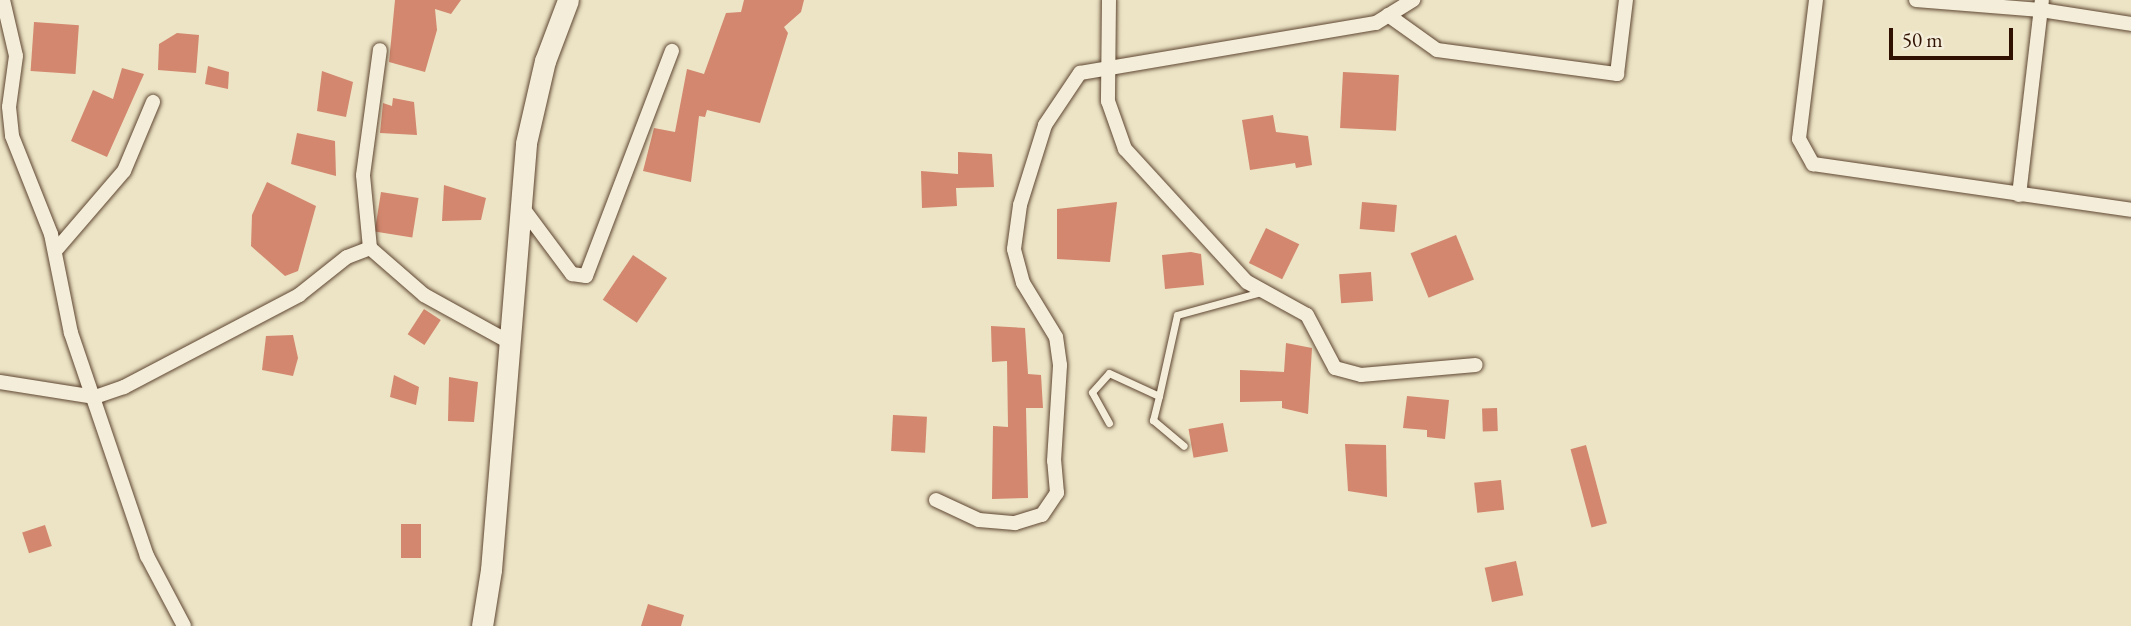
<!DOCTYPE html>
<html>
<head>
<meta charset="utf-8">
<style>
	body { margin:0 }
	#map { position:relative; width:2131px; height:626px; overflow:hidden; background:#ece4c5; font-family:"EB Garamond",serif }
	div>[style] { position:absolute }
	.building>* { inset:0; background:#d2876e; transform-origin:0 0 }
	.roads { filter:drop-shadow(0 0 2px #5f4632) drop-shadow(0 0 2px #5f4632) }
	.lane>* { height:7px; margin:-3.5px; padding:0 3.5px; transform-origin:3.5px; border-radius:3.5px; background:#f3edd9 }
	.street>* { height:14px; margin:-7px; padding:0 7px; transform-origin:7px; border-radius:7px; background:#f3edd9 }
	.secondary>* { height:21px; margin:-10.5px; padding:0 10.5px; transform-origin:10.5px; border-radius:10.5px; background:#f3edd9 }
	span { translate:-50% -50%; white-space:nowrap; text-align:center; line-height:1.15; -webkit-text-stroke:5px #f3edd9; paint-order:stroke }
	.scale { position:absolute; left:1889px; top:28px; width:124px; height:32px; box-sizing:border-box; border:4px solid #301101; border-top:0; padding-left:9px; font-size:21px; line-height:24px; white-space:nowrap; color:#301101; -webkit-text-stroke:5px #f3edd9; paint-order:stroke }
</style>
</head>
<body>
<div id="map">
	<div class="building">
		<i style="clip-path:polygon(395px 0,461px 0,451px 14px,435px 9px,437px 30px,425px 72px,389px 62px)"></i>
		<i style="clip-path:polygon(744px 0,804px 0,801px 12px,784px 27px,788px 33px,760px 123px,707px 110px,705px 117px,699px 116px,691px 182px,643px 171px,654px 128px,675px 132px,687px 69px,704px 74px,726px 13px,741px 12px)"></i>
		<i style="left:34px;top:22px;width:45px;height:49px;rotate:4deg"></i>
		<i style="clip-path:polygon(177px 33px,199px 35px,196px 73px,158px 70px,159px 44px)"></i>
		<i style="clip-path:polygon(208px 66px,229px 72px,228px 89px,205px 84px)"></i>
		<i style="clip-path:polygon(122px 68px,144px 74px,107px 157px,71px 141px,93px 90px,113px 99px)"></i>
		<i style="clip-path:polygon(322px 71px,353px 82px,346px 117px,317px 111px)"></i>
		<i style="left:1343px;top:72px;width:56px;height:56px;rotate:3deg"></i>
		<i style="clip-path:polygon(393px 98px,414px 102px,417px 135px,380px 133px,383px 103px,392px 106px)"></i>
		<i style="clip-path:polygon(1273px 115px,1276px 132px,1308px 136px,1312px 165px,1296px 168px,1295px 163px,1250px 170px,1242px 120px)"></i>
		<i style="clip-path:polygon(297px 133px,335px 141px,336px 176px,291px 164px)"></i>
		<i style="clip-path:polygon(958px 152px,992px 154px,994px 187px,956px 188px,957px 206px,922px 208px,921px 171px,958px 174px)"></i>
		<i style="clip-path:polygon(267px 182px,316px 206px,298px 271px,285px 276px,251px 246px,252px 215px)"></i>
		<i style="clip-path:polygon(444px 185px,486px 198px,481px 220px,442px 221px)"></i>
		<i style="left:381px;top:192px;width:38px;height:40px;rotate:9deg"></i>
		<i style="clip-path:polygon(1117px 202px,1110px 262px,1057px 259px,1057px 209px)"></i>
		<i style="left:1362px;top:202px;width:35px;height:27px;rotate:5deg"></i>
		<i style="left:1266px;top:228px;width:37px;height:39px;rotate:26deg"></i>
		<i style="left:1456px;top:235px;width:48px;height:49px;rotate:68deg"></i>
		<i style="clip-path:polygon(1191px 252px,1201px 254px,1204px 285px,1165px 289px,1162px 255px)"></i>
		<i style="left:633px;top:255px;width:41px;height:54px;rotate:34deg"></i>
		<i style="left:1371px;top:272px;width:29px;height:32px;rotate:86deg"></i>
		<i style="left:424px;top:309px;width:20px;height:30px;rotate:33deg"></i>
		<i style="clip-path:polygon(991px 326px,1025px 328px,1028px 374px,1041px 375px,1043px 408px,1026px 408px,1028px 498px,992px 499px,993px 426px,1008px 427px,1007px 361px,992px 362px)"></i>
		<i style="clip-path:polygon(293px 335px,298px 358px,293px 376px,262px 370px,266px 336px)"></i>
		<i style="clip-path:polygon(1286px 343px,1312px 348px,1308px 414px,1282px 408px,1282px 401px,1240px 402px,1240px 370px,1284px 372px)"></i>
		<i style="clip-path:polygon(394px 375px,419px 387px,416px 405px,390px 397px)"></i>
		<i style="clip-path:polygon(449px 377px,478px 382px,474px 422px,448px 421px)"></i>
		<i style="clip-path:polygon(1407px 396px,1449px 400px,1445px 439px,1427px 437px,1427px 430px,1403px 428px)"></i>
		<i style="left:1497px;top:408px;width:23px;height:15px;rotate:88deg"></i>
		<i style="left:893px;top:415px;width:34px;height:36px;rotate:3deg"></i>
		<i style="left:1223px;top:423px;width:29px;height:35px;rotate:80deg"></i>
		<i style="clip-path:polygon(1345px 444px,1386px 445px,1387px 497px,1348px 491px)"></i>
		<i style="left:1586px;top:445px;width:81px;height:16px;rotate:75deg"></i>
		<i style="left:1501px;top:480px;width:30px;height:27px;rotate:84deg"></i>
		<i style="left:401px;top:524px;width:20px;height:34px"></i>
		<i style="left:45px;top:525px;width:22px;height:24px;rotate:72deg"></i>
		<i style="left:1516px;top:561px;width:35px;height:32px;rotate:78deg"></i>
		<i style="clip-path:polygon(648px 604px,684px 615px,681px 626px,641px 626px)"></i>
	</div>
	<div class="roads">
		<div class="lane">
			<i style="left:1159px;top:396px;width:25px;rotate:104deg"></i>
			<i style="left:1153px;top:420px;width:40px;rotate:40deg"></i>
			<i style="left:1109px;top:423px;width:35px;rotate:-119deg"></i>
			<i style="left:1092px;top:392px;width:25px;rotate:-48deg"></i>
			<i style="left:1109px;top:373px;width:55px;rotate:24.7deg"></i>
			<i style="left:1159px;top:396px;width:83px;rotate:-77.5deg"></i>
			<i style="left:1177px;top:315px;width:87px;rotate:-15.3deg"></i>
		</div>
		<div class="street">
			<i style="left:3px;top:0;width:57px;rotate:76.9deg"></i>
			<i style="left:16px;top:56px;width:51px;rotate:97.8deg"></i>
			<i style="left:9px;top:107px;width:29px;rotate:84deg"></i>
			<i style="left:12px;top:136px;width:105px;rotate:68.3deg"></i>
			<i style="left:51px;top:234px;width:101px;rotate:78.6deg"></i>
			<i style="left:71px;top:333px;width:236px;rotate:71.2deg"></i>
			<i style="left:147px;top:556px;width:79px;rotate:62.1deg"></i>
			<i style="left:1109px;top:0;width:101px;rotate:90.6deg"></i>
			<i style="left:1108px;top:101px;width:51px;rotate:70.5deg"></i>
			<i style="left:1125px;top:149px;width:180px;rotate:47.5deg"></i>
			<i style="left:1247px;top:282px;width:68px;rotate:28.8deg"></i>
			<i style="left:1307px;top:315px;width:60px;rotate:62.2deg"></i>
			<i style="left:1335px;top:368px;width:27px;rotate:15deg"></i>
			<i style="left:1361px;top:375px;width:115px;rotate:-5deg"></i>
			<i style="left:1816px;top:0;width:140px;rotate:97deg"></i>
			<i style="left:1799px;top:139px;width:29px;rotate:61deg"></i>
			<i style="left:1813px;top:164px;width:321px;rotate:8.2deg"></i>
			<i style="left:1916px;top:0;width:125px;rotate:4.6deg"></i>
			<i style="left:2041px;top:10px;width:91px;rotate:8.8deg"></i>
			<i style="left:1388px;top:15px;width:60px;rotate:35.5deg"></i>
			<i style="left:1437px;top:50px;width:182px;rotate:7.6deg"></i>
			<i style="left:1617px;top:74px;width:75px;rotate:-83.1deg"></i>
			<i style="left:2019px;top:195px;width:196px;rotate:-83.3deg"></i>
			<i style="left:519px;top:203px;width:89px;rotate:53.3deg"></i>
			<i style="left:572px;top:274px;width:14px;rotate:8deg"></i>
			<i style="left:586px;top:276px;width:241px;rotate:-69.1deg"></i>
			<i style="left:370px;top:248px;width:73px;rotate:-95.5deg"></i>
			<i style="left:363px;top:175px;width:126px;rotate:-82.3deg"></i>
			<i style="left:56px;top:250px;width:104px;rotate:-49.3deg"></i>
			<i style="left:124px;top:171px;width:75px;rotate:-67.2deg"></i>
			<i style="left:0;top:382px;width:96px;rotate:9deg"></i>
			<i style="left:95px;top:397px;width:31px;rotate:-19deg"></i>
			<i style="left:124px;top:387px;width:198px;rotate:-27.7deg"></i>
			<i style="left:299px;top:295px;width:61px;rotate:-38.4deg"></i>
			<i style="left:347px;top:257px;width:25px;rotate:-21deg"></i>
			<i style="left:370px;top:248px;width:72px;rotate:41deg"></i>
			<i style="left:424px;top:295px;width:97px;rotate:28.9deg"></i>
			<i style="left:936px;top:500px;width:47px;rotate:24.9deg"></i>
			<i style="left:979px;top:520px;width:36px;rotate:5deg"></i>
			<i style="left:1015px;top:523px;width:28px;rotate:-17deg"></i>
			<i style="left:1042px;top:515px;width:27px;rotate:-56deg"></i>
			<i style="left:1057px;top:493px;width:32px;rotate:-95deg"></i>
			<i style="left:1054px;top:461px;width:96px;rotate:-86.4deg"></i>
			<i style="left:1060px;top:365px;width:28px;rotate:-98deg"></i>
			<i style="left:1056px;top:337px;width:63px;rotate:-121.4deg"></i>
			<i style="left:1023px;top:283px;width:35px;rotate:-105deg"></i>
			<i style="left:1014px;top:249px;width:44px;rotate:-82.2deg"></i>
			<i style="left:1020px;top:205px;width:84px;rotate:-72.6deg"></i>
			<i style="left:1045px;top:125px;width:63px;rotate:-56.1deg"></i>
			<i style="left:1080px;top:73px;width:300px;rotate:-9.6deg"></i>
			<i style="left:1376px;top:23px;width:44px;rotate:-31.9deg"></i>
		</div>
		<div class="secondary">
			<i style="left:482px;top:626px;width:57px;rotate:-80.9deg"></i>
			<i style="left:491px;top:570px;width:428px;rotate:-85.3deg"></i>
			<i style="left:526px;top:143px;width:84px;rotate:-77deg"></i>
			<i style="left:545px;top:61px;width:65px;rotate:-69.3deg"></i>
		</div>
	</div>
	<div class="scale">50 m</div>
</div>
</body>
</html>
